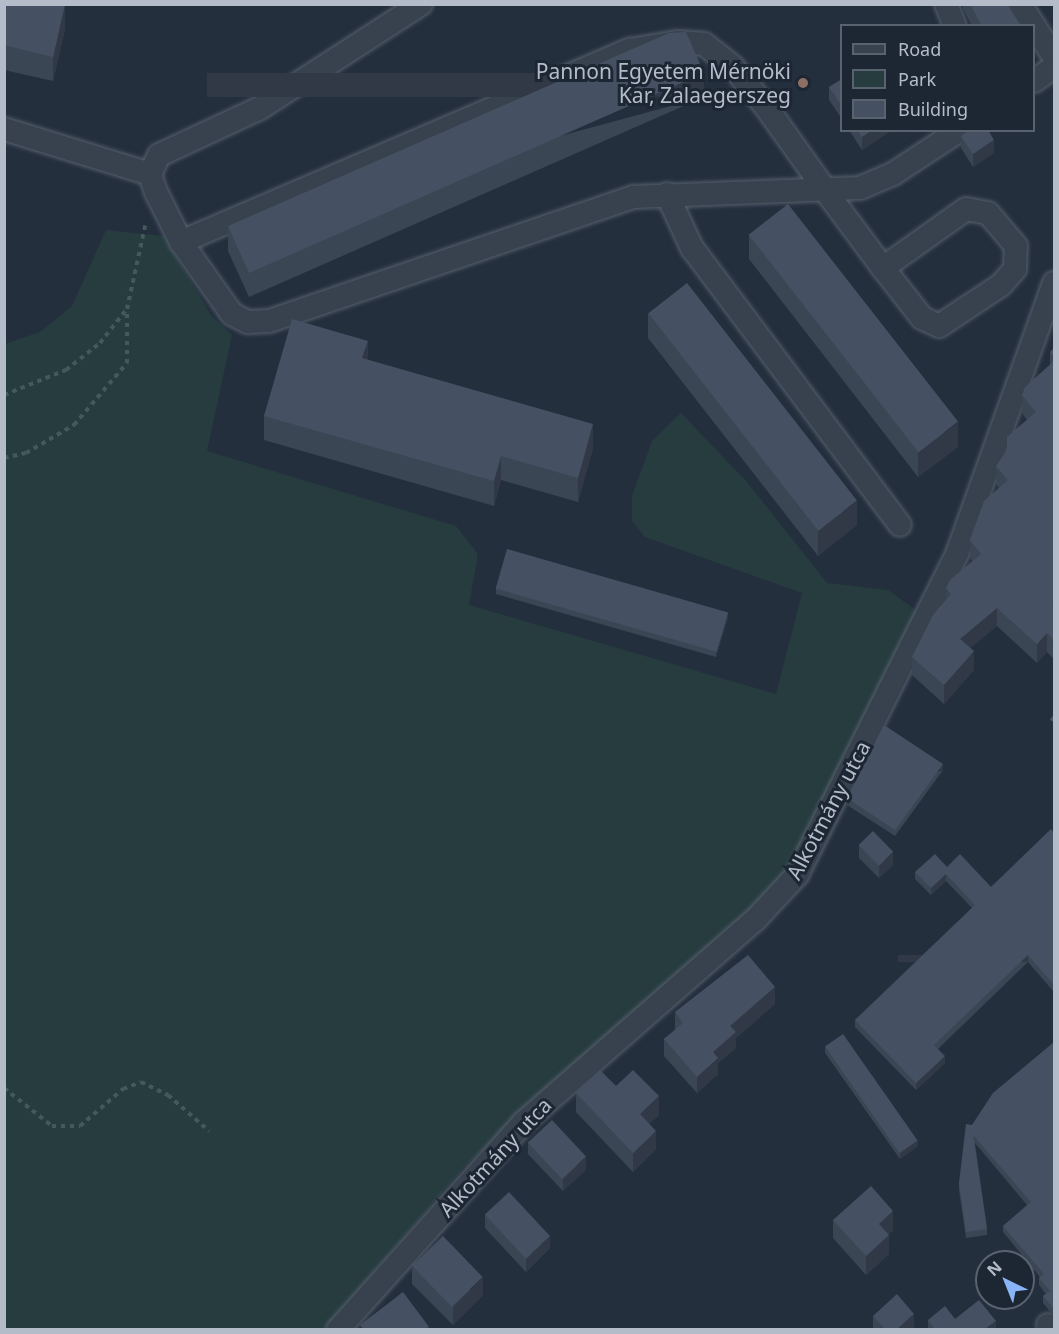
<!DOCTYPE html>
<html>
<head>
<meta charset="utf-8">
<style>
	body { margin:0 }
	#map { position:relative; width:1059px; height:1334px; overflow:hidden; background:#242f3e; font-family:"Noto Sans",sans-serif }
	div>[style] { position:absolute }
	.green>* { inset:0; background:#263c3f }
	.path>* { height:4px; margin-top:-2px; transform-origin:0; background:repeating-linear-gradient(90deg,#44595c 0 4.5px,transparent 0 9px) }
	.roads { filter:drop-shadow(0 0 2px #565f6c) drop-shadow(0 0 2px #565f6c) }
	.minor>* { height:22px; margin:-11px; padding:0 11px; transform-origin:11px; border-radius:11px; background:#38414e }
	.wall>* { inset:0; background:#3b4654 }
	.shaded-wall>* { inset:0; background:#303945; transform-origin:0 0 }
	.building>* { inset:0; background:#455162; transform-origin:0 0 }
	.dots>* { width:16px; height:16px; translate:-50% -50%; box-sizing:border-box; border:3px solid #1d2633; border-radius:50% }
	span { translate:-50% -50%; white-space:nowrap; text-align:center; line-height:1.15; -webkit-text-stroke:6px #1d2633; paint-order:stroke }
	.poi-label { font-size:21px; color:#b4bcc9 }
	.right { translate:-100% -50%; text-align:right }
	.street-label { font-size:21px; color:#b4bcc9 }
	.frame { position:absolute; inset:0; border:6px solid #b4bcc9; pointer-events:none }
	.legend { position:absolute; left:840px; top:24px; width:195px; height:108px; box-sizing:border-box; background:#1d2633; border:2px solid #59626f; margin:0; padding:8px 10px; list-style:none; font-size:18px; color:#b4bcc9 }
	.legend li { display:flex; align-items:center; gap:12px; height:30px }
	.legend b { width:30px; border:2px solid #59626f }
	.north { position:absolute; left:975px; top:1250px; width:60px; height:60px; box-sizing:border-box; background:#1d2633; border:2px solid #59626f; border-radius:50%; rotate:317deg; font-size:16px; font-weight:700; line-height:24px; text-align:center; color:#b4bcc9 }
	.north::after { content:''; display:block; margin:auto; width:21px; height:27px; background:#8ab4f8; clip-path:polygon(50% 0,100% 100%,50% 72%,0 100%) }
</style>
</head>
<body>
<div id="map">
	<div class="green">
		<i style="clip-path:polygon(106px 230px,164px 236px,211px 315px,232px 335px,207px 451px,456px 526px,478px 554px,469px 605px,776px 694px,802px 593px,645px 537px,632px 521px,632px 496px,652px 441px,681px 413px,747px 482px,827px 583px,888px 590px,921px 614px,783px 883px,466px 1165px,325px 1329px,5px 1330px,5px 344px,40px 332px,72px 306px)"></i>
	</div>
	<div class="path">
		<i style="left:4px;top:395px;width:67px;rotate:-22deg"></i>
		<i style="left:66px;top:370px;width:43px;rotate:-38.5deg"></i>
		<i style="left:100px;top:343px;width:42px;rotate:-51.8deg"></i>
		<i style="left:4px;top:458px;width:23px;rotate:-13deg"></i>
		<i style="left:26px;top:453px;width:56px;rotate:-30.3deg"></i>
		<i style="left:74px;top:425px;width:82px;rotate:-49.5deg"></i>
		<i style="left:127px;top:363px;width:54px;rotate:-90deg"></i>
		<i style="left:127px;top:309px;width:89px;rotate:-77.7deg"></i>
		<i style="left:1051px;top:718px;width:4px;rotate:34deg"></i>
		<i style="left:4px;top:1088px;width:61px;rotate:38.4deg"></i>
		<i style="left:52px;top:1126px;width:28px"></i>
		<i style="left:80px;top:1126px;width:57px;rotate:-40.7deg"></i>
		<i style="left:123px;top:1089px;width:19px;rotate:-21deg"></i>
		<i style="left:141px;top:1082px;width:30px;rotate:26deg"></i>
		<i style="left:168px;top:1095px;width:55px;rotate:41.3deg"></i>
	</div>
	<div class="roads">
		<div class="minor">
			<i style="left:421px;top:4px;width:192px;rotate:147.1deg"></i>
			<i style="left:260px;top:108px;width:111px;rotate:155deg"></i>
			<i style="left:159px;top:155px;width:21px;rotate:115deg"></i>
			<i style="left:150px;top:174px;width:19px;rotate:72deg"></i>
			<i style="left:156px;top:192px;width:56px;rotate:63.4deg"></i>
			<i style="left:181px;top:242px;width:88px;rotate:54.7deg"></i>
			<i style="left:232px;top:314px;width:18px;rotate:27deg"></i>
			<i style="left:248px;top:322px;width:21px;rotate:-3deg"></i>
			<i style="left:269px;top:321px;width:385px;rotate:-18.8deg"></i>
			<i style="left:633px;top:197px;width:227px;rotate:-2.3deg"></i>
			<i style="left:860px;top:188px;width:36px;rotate:-23deg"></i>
			<i style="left:893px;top:174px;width:80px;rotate:-33.3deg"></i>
			<i style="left:946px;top:4px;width:24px;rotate:68deg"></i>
			<i style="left:1020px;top:4px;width:63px;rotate:57.3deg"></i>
			<i style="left:1034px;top:81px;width:24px;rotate:-35deg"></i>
			<i style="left:4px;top:129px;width:153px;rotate:17.1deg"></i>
			<i style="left:667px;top:194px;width:60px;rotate:65.2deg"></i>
			<i style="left:692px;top:248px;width:346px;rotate:53.1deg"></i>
			<i style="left:181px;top:242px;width:488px;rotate:-23.2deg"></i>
			<i style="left:630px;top:50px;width:49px;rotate:-9.5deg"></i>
			<i style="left:678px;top:42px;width:26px;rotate:4deg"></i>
			<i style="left:704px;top:44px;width:37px;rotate:38deg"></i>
			<i style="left:733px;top:67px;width:52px;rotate:50.5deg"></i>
			<i style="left:766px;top:107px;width:107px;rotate:54.5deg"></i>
			<i style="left:828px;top:194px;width:92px;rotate:53.4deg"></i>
			<i style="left:883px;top:268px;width:63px;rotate:52deg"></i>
			<i style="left:922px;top:318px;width:19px;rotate:25deg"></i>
			<i style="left:939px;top:326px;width:74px;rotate:-33.5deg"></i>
			<i style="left:1001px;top:285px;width:21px;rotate:-49deg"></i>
			<i style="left:1015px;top:269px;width:23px;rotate:-88deg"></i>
			<i style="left:1016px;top:246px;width:43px;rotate:-130.3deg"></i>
			<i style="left:988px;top:213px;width:22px;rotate:-170deg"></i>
			<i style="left:966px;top:209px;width:102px;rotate:144.6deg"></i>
			<i style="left:1048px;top:1325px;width:6px;rotate:51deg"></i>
			<i style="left:338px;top:1330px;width:279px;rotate:-48.2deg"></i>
			<i style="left:524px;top:1122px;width:307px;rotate:-41.2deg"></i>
			<i style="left:755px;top:920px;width:62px;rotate:-47deg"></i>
			<i style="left:797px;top:875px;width:359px;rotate:-63.5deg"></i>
			<i style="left:957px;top:554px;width:288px;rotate:-70.3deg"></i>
		</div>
	</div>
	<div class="wall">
		<i style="clip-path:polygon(4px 4px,65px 29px,53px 81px,4px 70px)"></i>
		<i style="clip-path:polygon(963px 4px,1007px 4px,1021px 26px,972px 26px,963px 9px)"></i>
		<i style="clip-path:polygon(842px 79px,842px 119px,829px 100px,829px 87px)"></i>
		<i style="clip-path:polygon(704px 97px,249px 297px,228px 251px,228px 226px)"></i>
		<i style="clip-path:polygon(849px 130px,889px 130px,889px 132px,862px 150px)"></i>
		<i style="clip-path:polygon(961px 136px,994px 153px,973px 167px,961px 148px)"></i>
		<i style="clip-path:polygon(749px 235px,958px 447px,918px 477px,749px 259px)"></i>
		<i style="clip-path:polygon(648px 313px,857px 525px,818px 556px,648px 338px)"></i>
		<i style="clip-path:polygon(1054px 348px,1054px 659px,1047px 652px,1037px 663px,997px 626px,970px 648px,974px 670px,944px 704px,912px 675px,912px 657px,946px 600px,946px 588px,972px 561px,970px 558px,970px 540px,999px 488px,996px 484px,996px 466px,1007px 451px,1007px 437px,1027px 420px,1022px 413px,1022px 395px,1050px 365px,1050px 352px)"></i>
		<i style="clip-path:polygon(368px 360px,593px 448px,578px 502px,501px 480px,494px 506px,264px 440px,264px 416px)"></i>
		<i style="clip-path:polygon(496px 588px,728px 618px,716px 657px,496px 594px)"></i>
		<i style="clip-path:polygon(943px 770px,895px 836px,847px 805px,847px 798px)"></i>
		<i style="clip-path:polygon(1054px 833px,1054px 992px,1028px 962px,938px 1049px,945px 1063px,916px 1090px,855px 1027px,855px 1020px,972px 908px,946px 881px,931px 895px,915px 879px,915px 872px,947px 867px,991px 887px)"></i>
		<i style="clip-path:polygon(859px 845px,893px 865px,879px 878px,859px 858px)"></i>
		<i style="clip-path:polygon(775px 1004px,736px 1038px,736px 1048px,718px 1063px,718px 1074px,697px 1093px,664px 1056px,664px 1039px,675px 1030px,675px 1012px)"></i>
		<i style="clip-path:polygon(1054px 1042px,1054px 1316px,1043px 1303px,1043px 1296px,1046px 1294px,1039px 1285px,1039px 1278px,1040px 1277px,1003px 1232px,1003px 1226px,1027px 1205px,975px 1143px,987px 1229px,987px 1235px,966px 1238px,959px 1190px,959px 1183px,972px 1125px)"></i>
		<i style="clip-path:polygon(825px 1047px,918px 1146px,900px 1159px,825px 1053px)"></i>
		<i style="clip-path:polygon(576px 1093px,659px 1115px,649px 1124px,656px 1149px,633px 1172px,576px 1112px)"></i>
		<i style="clip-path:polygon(528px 1142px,586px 1170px,563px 1191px,528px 1154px)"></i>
		<i style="clip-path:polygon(485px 1215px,550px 1248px,526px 1272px,485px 1228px)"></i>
		<i style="clip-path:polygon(833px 1220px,893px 1230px,888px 1235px,889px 1254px,866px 1275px,833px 1238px)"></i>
		<i style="clip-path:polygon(412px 1266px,483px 1295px,453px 1325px,412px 1284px)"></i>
		<i style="clip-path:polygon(873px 1316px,914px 1327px,911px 1329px,873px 1329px)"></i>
		<i style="clip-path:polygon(955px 1319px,996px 1329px,928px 1329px,928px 1320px)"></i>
	</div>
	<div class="shaded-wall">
		<i style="clip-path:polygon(65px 5px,65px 29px,53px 81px,53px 57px)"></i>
		<i style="left:704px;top:73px;width:24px;height:497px;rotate:90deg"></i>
		<i style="clip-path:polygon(872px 130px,889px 130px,889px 132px,862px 150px,862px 137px)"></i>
		<i style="clip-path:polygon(994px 140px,994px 153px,973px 167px,973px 154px)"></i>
		<i style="clip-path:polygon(368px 341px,368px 365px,362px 358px)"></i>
		<i style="clip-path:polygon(958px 422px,958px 447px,918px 477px,918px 453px)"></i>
		<i style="clip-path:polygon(593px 424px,593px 448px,578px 502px,578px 478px)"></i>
		<i style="clip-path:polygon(501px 456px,501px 480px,494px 506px,494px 481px)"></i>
		<i style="clip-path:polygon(857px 501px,857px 525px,818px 556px,818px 531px)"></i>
		<i style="clip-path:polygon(997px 608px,997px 626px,960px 657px,960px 639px)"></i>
		<i style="clip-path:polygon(728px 612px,728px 618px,716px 657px,716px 650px)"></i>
		<i style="clip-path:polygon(1047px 633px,1047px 652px,1037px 663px,1037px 644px)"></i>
		<i style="clip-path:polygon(974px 651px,974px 670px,944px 704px,944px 685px)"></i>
		<i style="left:943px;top:764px;width:6px;height:82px;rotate:90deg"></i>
		<i style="clip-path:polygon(893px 852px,893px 865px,879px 878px,879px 866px)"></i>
		<i style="clip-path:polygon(946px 874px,946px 881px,931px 895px,931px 888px)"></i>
		<i style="left:1028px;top:955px;width:7px;height:130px;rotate:90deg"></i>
		<i style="clip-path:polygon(775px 987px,775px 1004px,736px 1038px,736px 1048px,718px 1063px,718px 1074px,697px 1093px,697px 1077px,730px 1026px)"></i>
		<i style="clip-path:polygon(945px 1056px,945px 1063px,916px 1090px,916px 1083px)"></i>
		<i style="clip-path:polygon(659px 1096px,659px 1115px,640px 1133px,640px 1114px)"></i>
		<i style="clip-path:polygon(656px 1131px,656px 1149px,633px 1172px,633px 1153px)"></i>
		<i style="clip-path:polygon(918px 1140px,918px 1146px,900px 1159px,900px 1152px)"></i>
		<i style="clip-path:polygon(586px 1157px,586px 1170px,563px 1191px,563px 1179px)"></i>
		<i style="clip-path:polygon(893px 1211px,893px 1230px,879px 1243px,879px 1224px)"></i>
		<i style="clip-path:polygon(889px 1235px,889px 1254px,866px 1275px,866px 1256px)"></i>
		<i style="clip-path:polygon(550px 1236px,550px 1248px,526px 1272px,526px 1259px)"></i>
		<i style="clip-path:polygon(483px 1277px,483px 1295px,453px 1325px,453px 1307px)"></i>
		<i style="clip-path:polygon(914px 1314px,914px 1327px,911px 1329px,897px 1329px)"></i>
		<i style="clip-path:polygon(996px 1321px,996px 1329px,985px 1329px)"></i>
	</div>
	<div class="building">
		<i style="clip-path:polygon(4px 4px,65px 5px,53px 57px,4px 45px)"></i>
		<i style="clip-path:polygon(970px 4px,1007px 4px,1021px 26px,982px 26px)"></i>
		<i style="clip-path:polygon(686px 32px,704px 73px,249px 273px,228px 226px,669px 33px)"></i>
		<i style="clip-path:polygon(842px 79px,842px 106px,829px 87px)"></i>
		<i style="clip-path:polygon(857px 130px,872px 130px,862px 137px)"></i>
		<i style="clip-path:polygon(969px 130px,988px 130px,994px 140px,973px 154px,961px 136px)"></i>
		<i style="left:788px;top:204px;width:276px;height:50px;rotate:52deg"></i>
		<i style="left:687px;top:283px;width:276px;height:49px;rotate:52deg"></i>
		<i style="clip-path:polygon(292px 319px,368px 341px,362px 358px,593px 424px,578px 478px,501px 456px,494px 481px,264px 416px)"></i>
		<i style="clip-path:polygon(1054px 348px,1054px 357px,1050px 352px)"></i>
		<i style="clip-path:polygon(1054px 361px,1054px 603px,1052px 606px,1054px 609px,1054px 640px,1047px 633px,1037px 644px,997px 608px,960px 639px,974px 651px,944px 685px,912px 657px,933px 615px,951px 594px,946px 588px,950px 580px,981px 554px,970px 540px,984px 501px,1008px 480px,996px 466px,1007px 450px,1007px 437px,1036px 412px,1022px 395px,1025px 387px)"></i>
		<i style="left:507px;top:549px;width:230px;height:41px;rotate:16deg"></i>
		<i style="clip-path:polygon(884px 725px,943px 764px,895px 830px,847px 798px)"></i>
		<i style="clip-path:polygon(1051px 829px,1054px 833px,1054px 985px,1028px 955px,934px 1045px,945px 1056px,916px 1083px,855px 1020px,975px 905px,946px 874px,931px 888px,915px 872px,935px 854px,947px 867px,960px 854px,991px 887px)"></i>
		<i style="left:873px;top:831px;width:29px;height:20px;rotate:46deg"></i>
		<i style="clip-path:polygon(748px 955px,775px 987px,730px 1026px,736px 1032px,713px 1052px,718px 1058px,697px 1077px,664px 1039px,683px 1023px,675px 1012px)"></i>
		<i style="left:843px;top:1034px;width:130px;height:22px;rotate:55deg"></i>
		<i style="clip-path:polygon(1054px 1042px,1054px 1309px,1043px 1296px,1050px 1291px,1039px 1278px,1044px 1274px,1003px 1226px,1031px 1202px,973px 1135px,987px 1229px,966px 1232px,959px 1183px,966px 1124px,972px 1125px,993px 1093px)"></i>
		<i style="clip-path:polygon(600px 1070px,616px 1086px,633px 1070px,659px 1096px,640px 1114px,656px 1131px,633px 1153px,576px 1093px)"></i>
		<i style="left:552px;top:1120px;width:50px;height:33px;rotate:47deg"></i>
		<i style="clip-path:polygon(871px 1186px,893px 1211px,879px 1224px,889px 1235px,866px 1256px,833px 1220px)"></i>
		<i style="left:509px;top:1192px;width:60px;height:33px;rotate:47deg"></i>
		<i style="left:443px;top:1236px;width:57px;height:43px;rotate:46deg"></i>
		<i style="clip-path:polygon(403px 1292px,429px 1327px,425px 1329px,363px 1329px,360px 1325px)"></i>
		<i style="clip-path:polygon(897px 1294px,914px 1314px,897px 1329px,885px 1329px,873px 1316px)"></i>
		<i style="clip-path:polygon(979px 1300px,996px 1321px,985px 1329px,935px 1329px,928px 1320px,945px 1306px,955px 1319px)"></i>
	</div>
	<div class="dots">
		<i style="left:803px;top:83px;background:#8d6e63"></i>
	</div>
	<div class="poi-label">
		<span class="right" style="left:791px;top:83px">Pannon Egyetem Mérnöki<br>Kar, Zalaegerszeg</span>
	</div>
	<div class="street-label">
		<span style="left:828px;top:810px;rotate:-62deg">Alkotmány utca</span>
		<span style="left:495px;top:1157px;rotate:-47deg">Alkotmány utca</span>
	</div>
	<div class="frame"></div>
	<ul class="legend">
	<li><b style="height:8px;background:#38414e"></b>Road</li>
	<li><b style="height:16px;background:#263c3f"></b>Park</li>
	<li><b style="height:16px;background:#455162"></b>Building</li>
	</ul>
	<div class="north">N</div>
</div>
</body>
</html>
